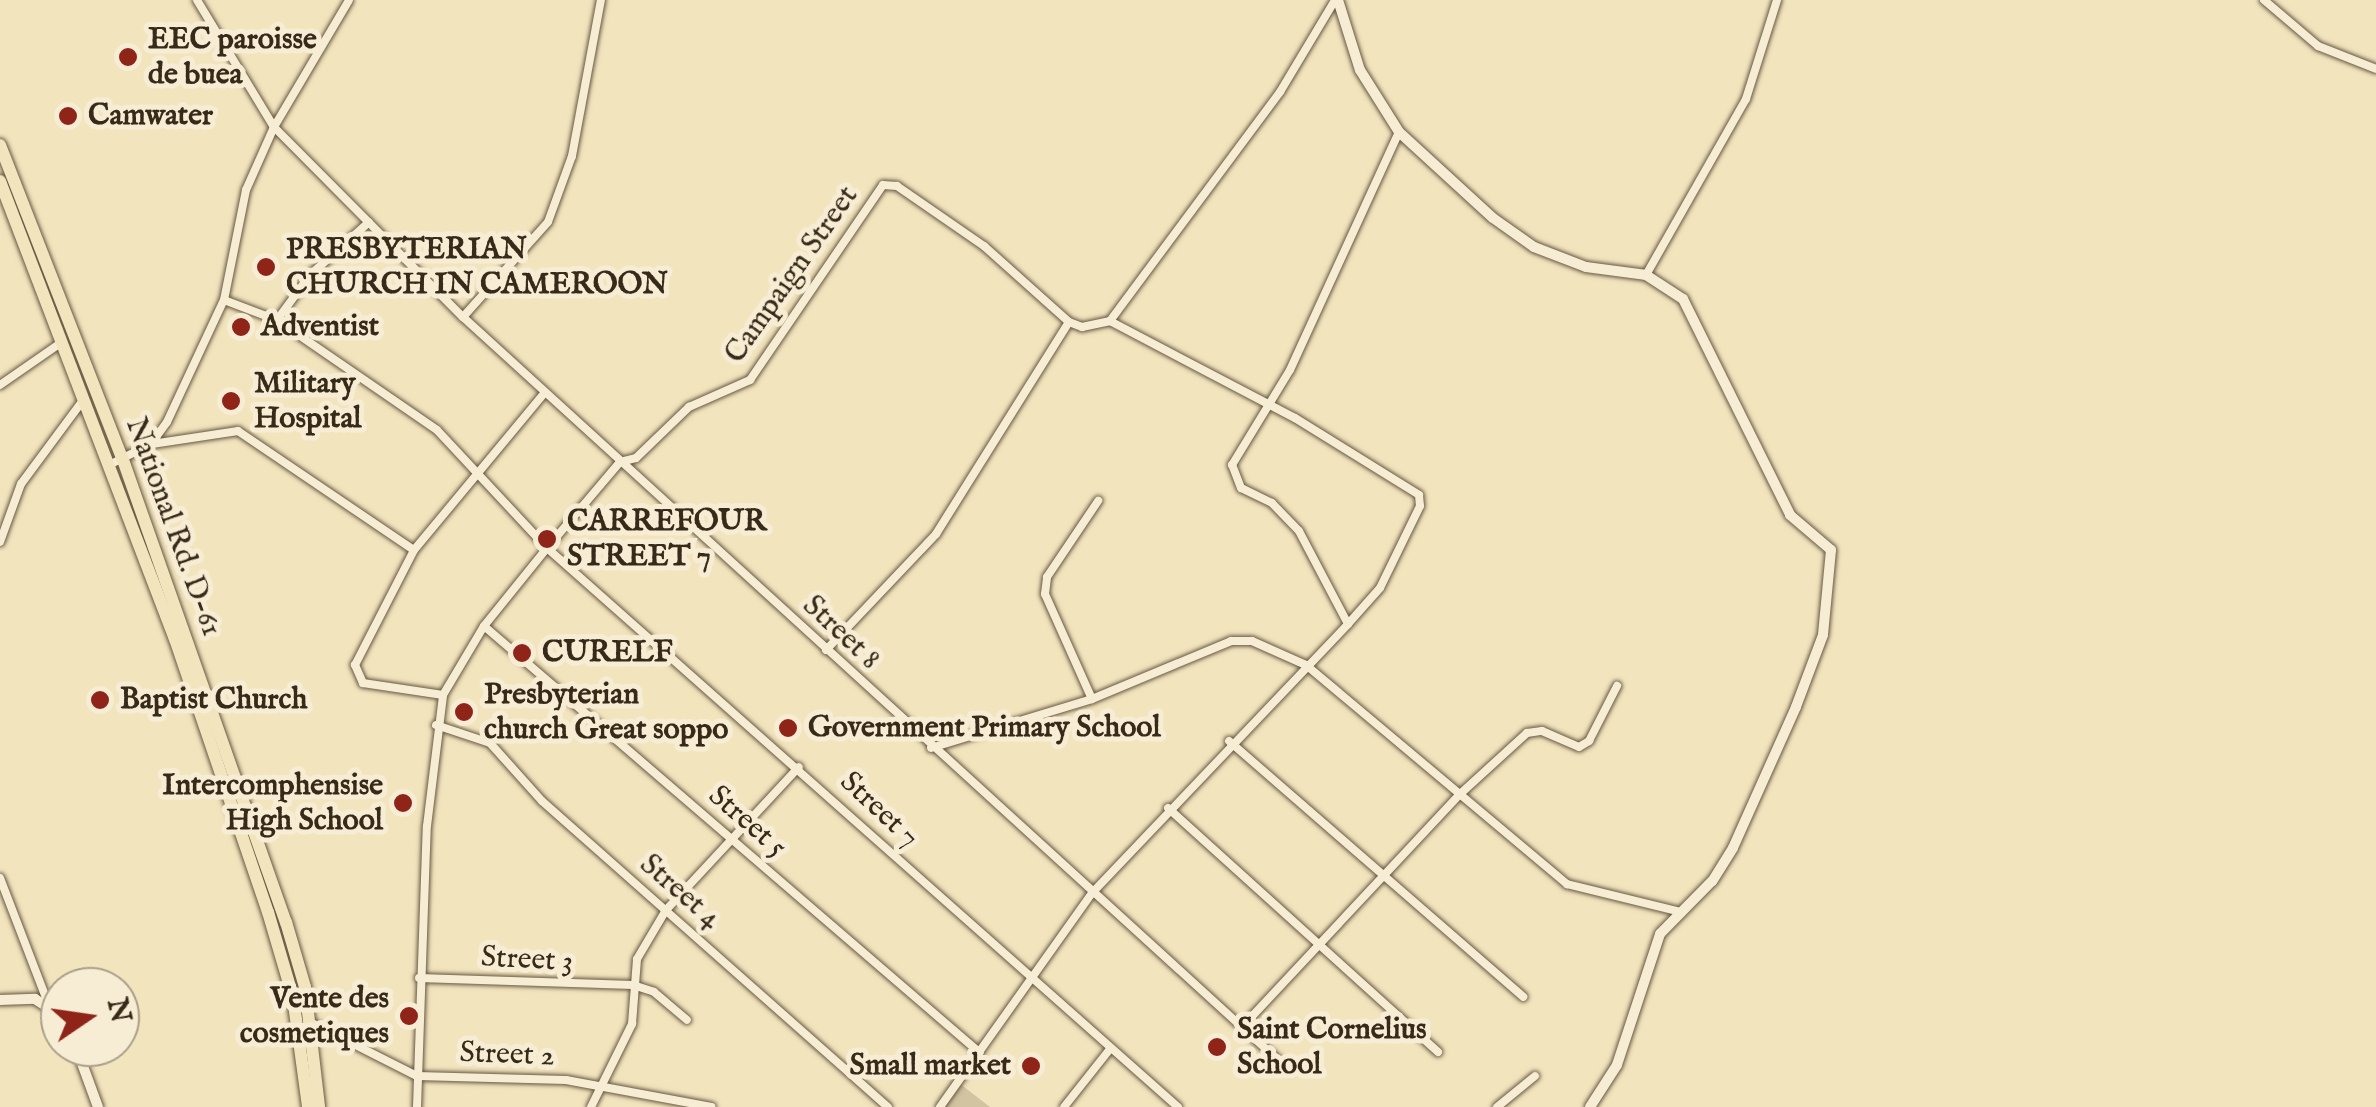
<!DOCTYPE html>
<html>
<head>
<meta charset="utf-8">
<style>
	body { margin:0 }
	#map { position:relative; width:2376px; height:1107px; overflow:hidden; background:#f2e4bd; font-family:"IM FELL English",serif }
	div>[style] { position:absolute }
	.green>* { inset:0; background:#d2c4a1 }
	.roads { filter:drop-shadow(0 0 2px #665842) drop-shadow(0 0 2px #665842) }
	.minor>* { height:8px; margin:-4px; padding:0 4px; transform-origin:4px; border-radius:4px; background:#f7edd4 }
	.tertiary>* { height:10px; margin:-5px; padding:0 5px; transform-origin:5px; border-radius:5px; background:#f7edd4 }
	.trunk>* { height:12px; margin:-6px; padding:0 6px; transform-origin:6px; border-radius:6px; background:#f2e4bd }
	.dots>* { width:28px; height:28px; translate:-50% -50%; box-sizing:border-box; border:5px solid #f7edd4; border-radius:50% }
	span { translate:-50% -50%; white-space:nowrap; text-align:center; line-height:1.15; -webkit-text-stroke:10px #f7edd4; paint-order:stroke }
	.poi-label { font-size:30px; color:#372a19; font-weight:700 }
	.left { translate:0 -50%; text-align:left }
	.right { translate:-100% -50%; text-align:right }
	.street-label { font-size:30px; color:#372a19 }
	.north { position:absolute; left:40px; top:967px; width:100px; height:100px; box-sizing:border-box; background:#f7edd4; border:2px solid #aa9f89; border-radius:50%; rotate:77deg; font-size:28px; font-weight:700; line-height:40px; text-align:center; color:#372a19 }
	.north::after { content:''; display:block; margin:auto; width:35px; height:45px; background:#8f2418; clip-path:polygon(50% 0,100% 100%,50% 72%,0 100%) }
</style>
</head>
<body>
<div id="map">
	<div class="green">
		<i style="clip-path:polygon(959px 1083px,990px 1107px,941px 1107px)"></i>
	</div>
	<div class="roads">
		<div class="minor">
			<i style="left:197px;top:0;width:149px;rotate:58.8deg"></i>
			<i style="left:274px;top:127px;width:268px;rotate:45.2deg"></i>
			<i style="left:463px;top:317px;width:1118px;rotate:42.35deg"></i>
			<i style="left:2264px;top:0;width:71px;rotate:40.4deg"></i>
			<i style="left:2318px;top:46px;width:62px;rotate:21.6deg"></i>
			<i style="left:1646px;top:275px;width:202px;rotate:-60.4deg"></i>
			<i style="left:1746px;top:99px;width:104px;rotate:-72.6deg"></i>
			<i style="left:224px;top:300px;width:57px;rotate:20.7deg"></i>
			<i style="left:277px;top:320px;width:194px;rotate:34.5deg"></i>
			<i style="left:437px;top:430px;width:161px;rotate:47deg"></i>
			<i style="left:547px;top:548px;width:843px;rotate:41.54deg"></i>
			<i style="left:463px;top:317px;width:127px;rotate:-48.2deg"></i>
			<i style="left:548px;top:222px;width:70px;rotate:-70deg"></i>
			<i style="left:572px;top:156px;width:159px;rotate:-79.5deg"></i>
			<i style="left:277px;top:320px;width:56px;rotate:-53.7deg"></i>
			<i style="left:310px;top:275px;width:79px;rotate:-41.9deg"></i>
			<i style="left:1110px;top:321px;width:209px;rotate:27.7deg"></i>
			<i style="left:1295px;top:418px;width:146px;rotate:31.8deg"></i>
			<i style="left:1419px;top:495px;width:11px;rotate:85deg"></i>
			<i style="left:1420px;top:506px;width:91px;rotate:116deg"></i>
			<i style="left:1380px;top:588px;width:48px;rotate:131.6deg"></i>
			<i style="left:0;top:385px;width:75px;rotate:-34.7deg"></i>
			<i style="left:152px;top:444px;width:87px;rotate:-8.6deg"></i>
			<i style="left:238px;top:431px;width:212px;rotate:34.1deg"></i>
			<i style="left:111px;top:464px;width:45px;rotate:-26.6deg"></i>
			<i style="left:151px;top:444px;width:27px;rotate:-54deg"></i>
			<i style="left:167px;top:422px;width:135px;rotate:-65deg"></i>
			<i style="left:224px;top:300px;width:112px;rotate:-78.7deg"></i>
			<i style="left:246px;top:190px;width:69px;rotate:-66deg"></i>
			<i style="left:274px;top:127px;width:147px;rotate:-59.4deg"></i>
			<i style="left:0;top:542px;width:62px;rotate:-70.1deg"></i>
			<i style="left:21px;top:484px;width:106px;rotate:-53.5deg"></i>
			<i style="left:484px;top:626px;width:654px;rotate:40.72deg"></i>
			<i style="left:826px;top:650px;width:160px;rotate:-46.5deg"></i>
			<i style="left:936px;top:534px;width:250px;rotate:-57.9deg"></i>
			<i style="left:443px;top:695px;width:81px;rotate:-171.5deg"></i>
			<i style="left:363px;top:683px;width:20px;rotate:-114deg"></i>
			<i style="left:355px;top:665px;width:129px;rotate:-62.8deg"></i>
			<i style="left:414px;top:550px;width:205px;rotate:-50.3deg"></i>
			<i style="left:1092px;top:699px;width:115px;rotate:-114.1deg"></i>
			<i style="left:1045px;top:594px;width:17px;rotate:-83deg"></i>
			<i style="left:1047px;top:577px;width:92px;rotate:-56.1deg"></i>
			<i style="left:436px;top:725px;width:57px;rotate:18.4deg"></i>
			<i style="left:490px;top:743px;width:78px;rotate:48.1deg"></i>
			<i style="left:542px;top:801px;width:462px;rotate:41.5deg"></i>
			<i style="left:1229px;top:741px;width:390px;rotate:41deg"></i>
			<i style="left:931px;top:748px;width:168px;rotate:-16.9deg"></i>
			<i style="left:1092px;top:699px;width:151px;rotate:-22.6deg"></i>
			<i style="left:1231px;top:641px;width:21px"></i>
			<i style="left:1252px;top:641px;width:59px;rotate:24deg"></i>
			<i style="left:1306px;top:665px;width:341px;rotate:40deg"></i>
			<i style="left:1567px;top:884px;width:117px;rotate:13.8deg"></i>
			<i style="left:1168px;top:808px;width:364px;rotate:42.1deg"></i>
			<i style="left:0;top:878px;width:134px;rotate:69deg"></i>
			<i style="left:419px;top:978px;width:214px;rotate:1.9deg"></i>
			<i style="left:633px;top:985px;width:22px;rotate:18deg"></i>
			<i style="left:654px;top:992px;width:43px;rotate:40.3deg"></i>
			<i style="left:310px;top:1022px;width:120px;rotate:26.8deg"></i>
			<i style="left:417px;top:1076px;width:149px;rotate:1.5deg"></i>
			<i style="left:566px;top:1080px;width:148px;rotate:10.5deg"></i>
			<i style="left:1242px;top:1027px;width:318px;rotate:-46.9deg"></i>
			<i style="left:1459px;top:795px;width:92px;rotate:-42.4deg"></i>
			<i style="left:1527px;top:733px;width:15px;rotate:-8deg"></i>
			<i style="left:1542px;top:731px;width:40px;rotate:23.4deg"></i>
			<i style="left:1579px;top:747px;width:12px;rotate:-31deg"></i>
			<i style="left:1589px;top:741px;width:62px;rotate:-63deg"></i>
			<i style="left:417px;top:1107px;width:281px;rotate:-88deg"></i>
			<i style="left:427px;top:826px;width:132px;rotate:-83deg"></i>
			<i style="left:443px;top:695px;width:80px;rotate:-59.3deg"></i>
			<i style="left:484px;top:626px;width:100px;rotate:-51.1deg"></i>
			<i style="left:547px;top:548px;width:113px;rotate:-49.7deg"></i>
			<i style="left:620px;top:462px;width:16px;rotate:-14deg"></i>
			<i style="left:636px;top:458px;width:74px;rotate:-43.9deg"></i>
			<i style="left:689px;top:407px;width:67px;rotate:-23.9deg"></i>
			<i style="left:750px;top:380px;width:236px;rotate:-55.7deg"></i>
			<i style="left:883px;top:185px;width:14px;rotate:4deg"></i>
			<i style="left:897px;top:186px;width:106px;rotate:34.6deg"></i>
			<i style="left:984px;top:246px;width:114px;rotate:41.8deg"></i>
			<i style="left:1069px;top:322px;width:14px;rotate:21deg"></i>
			<i style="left:1082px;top:327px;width:29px;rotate:-12deg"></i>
			<i style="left:1110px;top:321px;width:285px;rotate:-53.4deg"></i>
			<i style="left:1280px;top:92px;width:107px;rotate:-59.1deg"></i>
			<i style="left:591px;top:1107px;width:93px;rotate:-63.7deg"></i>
			<i style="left:632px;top:1024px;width:65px;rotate:-85.6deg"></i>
			<i style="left:637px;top:959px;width:57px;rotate:-59.4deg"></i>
			<i style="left:666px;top:910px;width:195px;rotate:-47.1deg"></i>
			<i style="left:940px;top:1107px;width:264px;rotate:-54.6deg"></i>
			<i style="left:1093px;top:892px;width:370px;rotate:-46.4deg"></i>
			<i style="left:1348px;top:624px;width:105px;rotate:-117.8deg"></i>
			<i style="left:1299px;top:531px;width:39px;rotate:-134deg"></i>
			<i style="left:1272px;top:503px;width:34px;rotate:-154deg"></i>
			<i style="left:1241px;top:488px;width:25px;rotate:-111deg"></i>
			<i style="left:1232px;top:465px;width:111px;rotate:-58.6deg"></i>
			<i style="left:1290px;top:370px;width:262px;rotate:-65.4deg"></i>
			<i style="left:1064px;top:1107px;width:74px;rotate:-51.6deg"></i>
			<i style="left:1497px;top:1107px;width:49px;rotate:-39.2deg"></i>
		</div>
		<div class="tertiary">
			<i style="left:1338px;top:0;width:73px;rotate:72.6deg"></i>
			<i style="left:1360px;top:70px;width:73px;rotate:57.8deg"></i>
			<i style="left:1399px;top:132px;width:127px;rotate:42.5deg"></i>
			<i style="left:1493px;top:218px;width:50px;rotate:35.3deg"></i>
			<i style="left:1534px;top:247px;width:56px;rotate:21deg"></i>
			<i style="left:1586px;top:267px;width:61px;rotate:7.6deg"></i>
			<i style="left:1646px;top:275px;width:44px;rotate:33deg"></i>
			<i style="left:1683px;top:299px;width:241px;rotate:63.6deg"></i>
			<i style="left:1790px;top:515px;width:54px;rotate:40.5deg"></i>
			<i style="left:1831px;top:550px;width:85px;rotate:95.4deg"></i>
			<i style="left:1823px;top:635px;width:77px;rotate:110.6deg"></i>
			<i style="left:1796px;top:707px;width:154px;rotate:114.1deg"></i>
			<i style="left:1733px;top:848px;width:39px;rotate:122deg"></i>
			<i style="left:1712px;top:881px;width:74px;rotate:134.5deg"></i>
			<i style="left:1660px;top:934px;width:138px;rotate:108.2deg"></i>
			<i style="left:1617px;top:1065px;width:50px;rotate:122.7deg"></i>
			<i style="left:0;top:1000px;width:35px;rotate:-2deg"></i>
			<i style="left:35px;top:999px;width:30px;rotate:33deg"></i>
			<i style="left:76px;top:1047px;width:64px;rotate:69.9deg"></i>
		</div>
		<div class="trunk">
			<i style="left:0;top:145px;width:338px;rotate:68.7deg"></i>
			<i style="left:123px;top:460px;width:490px;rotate:70.6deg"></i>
			<i style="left:286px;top:922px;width:68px;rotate:73.7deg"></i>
			<i style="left:305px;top:987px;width:121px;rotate:83.3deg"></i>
			<i style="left:0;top:181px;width:490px;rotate:69.1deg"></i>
			<i style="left:175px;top:639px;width:288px;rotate:71.2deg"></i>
			<i style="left:268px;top:912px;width:89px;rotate:73.6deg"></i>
			<i style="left:293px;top:997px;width:111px;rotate:82.2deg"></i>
		</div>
	</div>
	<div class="dots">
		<i style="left:128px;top:57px;background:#8f2418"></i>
		<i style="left:68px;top:116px;background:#8f2418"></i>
		<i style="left:266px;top:267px;background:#8f2418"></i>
		<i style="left:241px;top:327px;background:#8f2418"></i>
		<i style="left:231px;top:401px;background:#8f2418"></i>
		<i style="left:547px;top:539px;background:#8f2418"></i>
		<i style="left:522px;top:653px;background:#8f2418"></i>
		<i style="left:100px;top:700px;background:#8f2418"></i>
		<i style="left:464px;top:712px;background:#8f2418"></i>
		<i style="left:788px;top:728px;background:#8f2418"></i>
		<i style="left:403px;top:803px;background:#8f2418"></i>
		<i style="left:409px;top:1016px;background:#8f2418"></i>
		<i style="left:1217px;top:1047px;background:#8f2418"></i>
		<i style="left:1031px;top:1066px;background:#8f2418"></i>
	</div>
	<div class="poi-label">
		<span class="left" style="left:148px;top:57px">EEC paroisse<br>de buea</span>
		<span class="left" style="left:88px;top:116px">Camwater</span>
		<span class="left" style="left:286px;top:267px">PRESBYTERIAN<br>CHURCH IN CAMEROON</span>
		<span class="left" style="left:261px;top:327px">Adventist</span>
		<span class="left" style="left:254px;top:401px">Military<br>Hospital</span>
		<span class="left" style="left:567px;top:539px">CARREFOUR<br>STREET 7</span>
		<span class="left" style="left:542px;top:653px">CURELF</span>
		<span class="left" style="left:484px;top:712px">Presbyterian<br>church Great soppo</span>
		<span class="left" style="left:120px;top:700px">Baptist Church</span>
		<span class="left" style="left:808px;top:728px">Government Primary School</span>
		<span class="right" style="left:383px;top:803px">Intercomphensise<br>High School</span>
		<span class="right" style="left:389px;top:1016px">Vente des<br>cosmetiques</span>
		<span class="left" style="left:1237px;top:1047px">Saint Cornelius<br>School</span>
		<span class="right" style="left:1011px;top:1066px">Small market</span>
	</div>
	<div class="street-label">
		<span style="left:792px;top:275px;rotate:-55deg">Campaign Street</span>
		<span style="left:173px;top:527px;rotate:70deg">National Rd. D-61</span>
		<span style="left:841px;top:633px;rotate:43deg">Street 8</span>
		<span style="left:879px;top:810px;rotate:43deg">Street 7</span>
		<span style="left:747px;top:822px;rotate:41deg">Street 5</span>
		<span style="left:680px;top:892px;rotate:41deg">Street 4</span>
		<span style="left:527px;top:960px;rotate:3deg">Street 3</span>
		<span style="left:507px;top:1055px;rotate:2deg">Street 2</span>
	</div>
	<div class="north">N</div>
</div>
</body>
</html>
